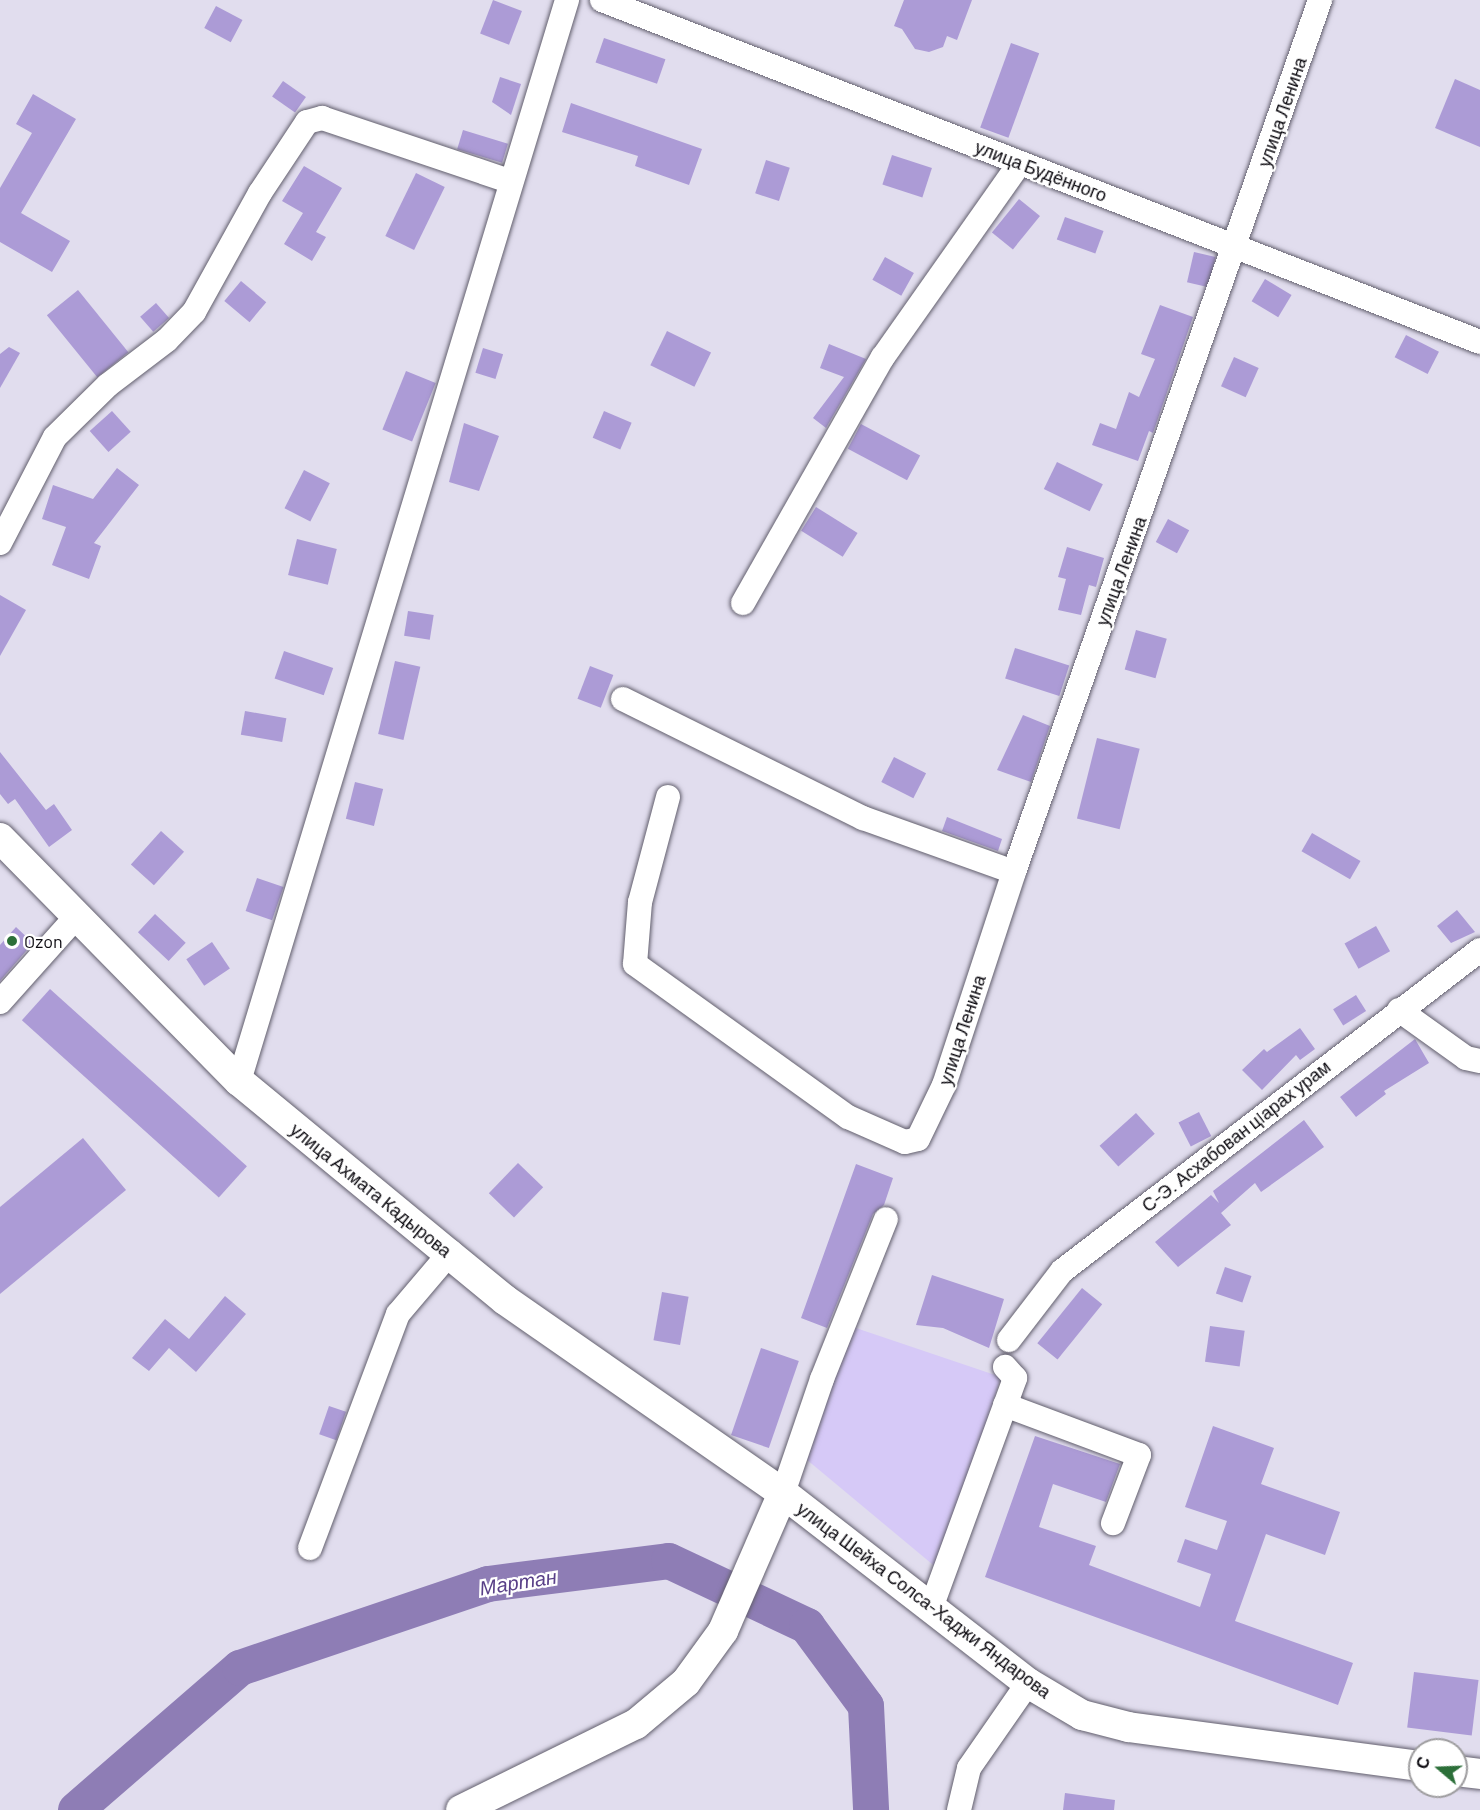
<!DOCTYPE html>
<html>
<head>
<meta charset="utf-8">
<style>
	body { margin:0 }
	#map { position:relative; width:1480px; height:1810px; overflow:hidden; background:#e1ddee; font-family:Barlow,sans-serif }
	div>[style] { position:absolute }
	.green>* { inset:0; background:#d6c9f7 }
	.river>* { height:36px; margin:-18px; padding:0 18px; transform-origin:18px; border-radius:18px; background:#8e7db5 }
	.building>* { inset:0; background:#ac9bd6; transform-origin:0 0 }
	.roads { filter:drop-shadow(0 0 2px #625f6d) drop-shadow(0 0 2px #625f6d) }
	.minor>* { height:24px; margin:-12px; padding:0 12px; transform-origin:12px; border-radius:12px; background:#fff }
	.major>* { height:30px; margin:-15px; padding:0 15px; transform-origin:15px; border-radius:15px; background:#fff }
	.dots>* { width:16px; height:16px; translate:-50% -50%; box-sizing:border-box; border:3px solid #fff; border-radius:50% }
	span { translate:-50% -50%; white-space:nowrap; text-align:center; line-height:1.15; -webkit-text-stroke:4.5px #fff; paint-order:stroke }
	.street-label { font-size:18px; color:#0c0a10 }
	.poi-label { font-size:18px; color:#0c0a10 }
	.left { translate:0 -50%; text-align:left }
	.water-label { font-size:20px; color:#594088; font-style:italic }
	.north { position:absolute; left:1408px; top:1738px; width:60px; height:60px; box-sizing:border-box; background:#fff; border:2px solid #9e9d9f; border-radius:50%; rotate:289deg; font-size:16px; font-weight:700; line-height:24px; text-align:center; color:#0c0a10 }
	.north::after { content:''; display:block; margin:auto; width:21px; height:27px; background:#2c6f39; clip-path:polygon(50% 0,100% 100%,50% 72%,0 100%) }
</style>
</head>
<body>
<div id="map">
	<div class="green">
		<i style="clip-path:polygon(850px 1326px,1001px 1377px,938px 1569px,800px 1454px)"></i>
	</div>
	<div class="river">
		<i style="left:76px;top:1810px;width:217px;rotate:-40.9deg"></i>
		<i style="left:240px;top:1668px;width:262px;rotate:-18.7deg"></i>
		<i style="left:488px;top:1584px;width:182px;rotate:-7.2deg"></i>
		<i style="left:669px;top:1561px;width:153px;rotate:25.2deg"></i>
		<i style="left:807px;top:1626px;width:99px;rotate:53.6deg"></i>
		<i style="left:866px;top:1706px;width:104px;rotate:87.2deg"></i>
	</div>
	<div class="building">
		<i style="left:493px;top:0;width:31px;height:36px;rotate:21deg"></i>
		<i style="clip-path:polygon(904px 0,972px 0,957px 40px,947px 36px,943px 47px,929px 52px,915px 49px,902px 29px,894px 26px)"></i>
		<i style="left:216px;top:6px;width:30px;height:25px;rotate:28deg"></i>
		<i style="left:604px;top:38px;width:65px;height:26px;rotate:19deg"></i>
		<i style="left:1011px;top:43px;width:30px;height:90px;rotate:20deg"></i>
		<i style="clip-path:polygon(500px 77px,521px 84px,511px 115px,492px 102px)"></i>
		<i style="clip-path:polygon(1455px 79px,1480px 90px,1480px 147px,1435px 128px)"></i>
		<i style="left:283px;top:81px;width:28px;height:19px;rotate:35deg"></i>
		<i style="clip-path:polygon(33px 94px,76px 119px,21px 213px,70px 241px,52px 272px,0 242px,0 188px,32px 133px,16px 124px)"></i>
		<i style="clip-path:polygon(571px 103px,702px 149px,689px 185px,635px 166px,638px 156px,562px 132px)"></i>
		<i style="left:463px;top:130px;width:47px;height:20px;rotate:17deg"></i>
		<i style="left:892px;top:155px;width:42px;height:31px;rotate:18deg"></i>
		<i style="left:766px;top:160px;width:25px;height:35px;rotate:18deg"></i>
		<i style="clip-path:polygon(304px 166px,342px 188px,316px 232px,326px 237px,312px 261px,284px 244px,303px 213px,282px 201px)"></i>
		<i style="left:416px;top:173px;width:32px;height:70px;rotate:26deg"></i>
		<i style="left:1019px;top:199px;width:27px;height:43px;rotate:39deg"></i>
		<i style="left:1065px;top:217px;width:41px;height:24px;rotate:20deg"></i>
		<i style="left:1194px;top:252px;width:22px;height:31px;rotate:13deg"></i>
		<i style="left:885px;top:257px;width:33px;height:26px;rotate:29deg"></i>
		<i style="left:1265px;top:279px;width:31px;height:26px;rotate:31deg"></i>
		<i style="left:241px;top:281px;width:33px;height:26px;rotate:40deg"></i>
		<i style="left:78px;top:290px;width:80px;height:40px;rotate:51deg"></i>
		<i style="left:156px;top:303px;width:20px;height:21px;rotate:49deg"></i>
		<i style="clip-path:polygon(1160px 305px,1193px 317px,1153px 433px,1149px 431px,1138px 461px,1092px 445px,1100px 423px,1116px 429px,1129px 392px,1139px 397px,1155px 359px,1141px 354px)"></i>
		<i style="left:667px;top:331px;width:49px;height:38px;rotate:26deg"></i>
		<i style="left:1406px;top:335px;width:37px;height:25px;rotate:27deg"></i>
		<i style="clip-path:polygon(829px 344px,866px 359px,826px 428px,813px 418px,844px 377px,820px 368px)"></i>
		<i style="clip-path:polygon(9px 347px,20px 353px,0 388px,0 354px)"></i>
		<i style="left:483px;top:348px;width:21px;height:26px;rotate:17deg"></i>
		<i style="left:1234px;top:357px;width:27px;height:32px;rotate:24deg"></i>
		<i style="left:406px;top:371px;width:32px;height:63px;rotate:22deg"></i>
		<i style="left:112px;top:411px;width:28px;height:30px;rotate:48deg"></i>
		<i style="left:604px;top:411px;width:30px;height:29px;rotate:23deg"></i>
		<i style="clip-path:polygon(464px 423px,499px 436px,479px 491px,449px 482px)"></i>
		<i style="left:861px;top:424px;width:67px;height:28px;rotate:28deg"></i>
		<i style="left:1057px;top:462px;width:51px;height:30px;rotate:26deg"></i>
		<i style="clip-path:polygon(117px 468px,139px 485px,94px 543px,101px 546px,89px 579px,52px 565px,66px 527px,42px 519px,53px 485px,93px 499px)"></i>
		<i style="left:304px;top:470px;width:29px;height:43px;rotate:27deg"></i>
		<i style="left:816px;top:507px;width:49px;height:28px;rotate:32deg"></i>
		<i style="left:1168px;top:519px;width:24px;height:26px;rotate:28deg"></i>
		<i style="left:297px;top:539px;width:41px;height:37px;rotate:14deg"></i>
		<i style="clip-path:polygon(1067px 547px,1104px 558px,1096px 587px,1089px 585px,1081px 615px,1058px 610px,1066px 579px,1058px 577px)"></i>
		<i style="clip-path:polygon(0 595px,26px 610px,0 656px)"></i>
		<i style="left:408px;top:611px;width:26px;height:25px;rotate:9deg"></i>
		<i style="left:1136px;top:630px;width:32px;height:41px;rotate:16deg"></i>
		<i style="left:1015px;top:648px;width:57px;height:32px;rotate:18deg"></i>
		<i style="left:284px;top:651px;width:52px;height:29px;rotate:19deg"></i>
		<i style="left:395px;top:661px;width:26px;height:75px;rotate:13deg"></i>
		<i style="left:590px;top:666px;width:25px;height:35px;rotate:21deg"></i>
		<i style="left:245px;top:711px;width:42px;height:24px;rotate:10deg"></i>
		<i style="clip-path:polygon(1023px 715px,1050px 726px,1031px 782px,997px 770px)"></i>
		<i style="left:1097px;top:738px;width:44px;height:83px;rotate:14deg"></i>
		<i style="clip-path:polygon(0 752px,46px 810px,54px 804px,72px 830px,49px 847px,15px 799px,8px 804px,0 794px)"></i>
		<i style="left:894px;top:757px;width:36px;height:28px;rotate:27deg"></i>
		<i style="left:355px;top:782px;width:29px;height:38px;rotate:14deg"></i>
		<i style="clip-path:polygon(947px 817px,1002px 839px,998px 851px,942px 831px)"></i>
		<i style="left:161px;top:831px;width:31px;height:45px;rotate:42deg"></i>
		<i style="left:1312px;top:833px;width:56px;height:21px;rotate:30deg"></i>
		<i style="left:257px;top:878px;width:28px;height:35px;rotate:19deg"></i>
		<i style="clip-path:polygon(1457px 910px,1475px 932px,1451px 943px,1437px 926px)"></i>
		<i style="left:155px;top:914px;width:42px;height:25px;rotate:43deg"></i>
		<i style="left:1376px;top:926px;width:29px;height:36px;rotate:61deg"></i>
		<i style="clip-path:polygon(16px 927px,33px 943px,0 981px,0 945px)"></i>
		<i style="left:212px;top:942px;width:32px;height:31px;rotate:56deg"></i>
		<i style="left:50px;top:989px;width:265px;height:42px;rotate:42deg"></i>
		<i style="left:1356px;top:995px;width:19px;height:27px;rotate:58deg"></i>
		<i style="clip-path:polygon(1300px 1028px,1315px 1049px,1300px 1060px,1296px 1055px,1262px 1090px,1242px 1070px,1264px 1049px,1267px 1052px)"></i>
		<i style="clip-path:polygon(1415px 1039px,1429px 1063px,1384px 1091px,1386px 1094px,1356px 1117px,1340px 1097px)"></i>
		<i style="left:1199px;top:1112px;width:27px;height:23px;rotate:63deg"></i>
		<i style="left:1136px;top:1113px;width:28px;height:49px;rotate:48deg"></i>
		<i style="clip-path:polygon(1304px 1120px,1324px 1147px,1261px 1192px,1255px 1183px,1221px 1213px,1231px 1225px,1178px 1267px,1155px 1242px,1211px 1195px,1219px 1203px,1213px 1191px)"></i>
		<i style="clip-path:polygon(83px 1138px,126px 1190px,0 1294px,0 1207px)"></i>
		<i style="left:518px;top:1163px;width:35px;height:42px;rotate:44deg"></i>
		<i style="clip-path:polygon(856px 1164px,893px 1178px,884px 1205px,873px 1214px,827px 1328px,801px 1318px)"></i>
		<i style="left:1225px;top:1267px;width:28px;height:28px;rotate:19deg"></i>
		<i style="clip-path:polygon(932px 1275px,1004px 1299px,989px 1348px,943px 1328px,916px 1325px)"></i>
		<i style="left:1082px;top:1288px;width:26px;height:71px;rotate:39deg"></i>
		<i style="left:662px;top:1292px;width:27px;height:49px;rotate:10deg"></i>
		<i style="clip-path:polygon(225px 1296px,246px 1314px,196px 1372px,169px 1348px,149px 1371px,132px 1358px,165px 1319px,189px 1339px)"></i>
		<i style="left:1210px;top:1326px;width:35px;height:36px;rotate:8deg"></i>
		<i style="left:761px;top:1348px;width:40px;height:92px;rotate:19deg"></i>
		<i style="left:329px;top:1406px;width:18px;height:30px;rotate:19deg"></i>
		<i style="clip-path:polygon(1213px 1426px,1274px 1448px,1261px 1484px,1340px 1512px,1325px 1555px,1266px 1534px,1235px 1621px,1353px 1663px,1338px 1705px,985px 1577px,1035px 1436px,1120px 1464px,1106px 1502px,1053px 1484px,1039px 1527px,1096px 1546px,1089px 1565px,1200px 1607px,1211px 1574px,1177px 1562px,1185px 1539px,1217px 1550px,1227px 1521px,1185px 1507px)"></i>
		<i style="left:1414px;top:1672px;width:65px;height:56px;rotate:7deg"></i>
		<i style="clip-path:polygon(1065px 1793px,1115px 1800px,1114px 1810px,1063px 1810px)"></i>
	</div>
	<div class="roads">
		<div class="minor">
			<i style="left:602px;top:0;width:942px;rotate:21.28deg"></i>
			<i style="left:0;top:543px;width:119px;rotate:-62.6deg"></i>
			<i style="left:55px;top:437px;width:74px;rotate:-44.5deg"></i>
			<i style="left:108px;top:385px;width:74px;rotate:-37.3deg"></i>
			<i style="left:167px;top:340px;width:39px;rotate:-46deg"></i>
			<i style="left:194px;top:312px;width:136px;rotate:-61deg"></i>
			<i style="left:260px;top:193px;width:85px;rotate:-56.5deg"></i>
			<i style="left:307px;top:122px;width:16px;rotate:-15deg"></i>
			<i style="left:322px;top:118px;width:197px;rotate:18.6deg"></i>
			<i style="left:743px;top:603px;width:283px;rotate:-60.4deg"></i>
			<i style="left:883px;top:357px;width:237px;rotate:-54.8deg"></i>
			<i style="left:623px;top:699px;width:268px;rotate:26.4deg"></i>
			<i style="left:863px;top:818px;width:160px;rotate:19.7deg"></i>
			<i style="left:668px;top:797px;width:109px;rotate:104.9deg"></i>
			<i style="left:640px;top:902px;width:62px;rotate:94.6deg"></i>
			<i style="left:635px;top:964px;width:262px;rotate:35.7deg"></i>
			<i style="left:848px;top:1117px;width:62px;rotate:23.7deg"></i>
			<i style="left:905px;top:1142px;width:13px;rotate:-13deg"></i>
			<i style="left:918px;top:1139px;width:60px;rotate:-64.3deg"></i>
			<i style="left:944px;top:1085px;width:224px;rotate:-71.8deg"></i>
			<i style="left:1014px;top:872px;width:924px;rotate:-70.66deg"></i>
			<i style="left:0;top:1002px;width:115px;rotate:-48.2deg"></i>
			<i style="left:1399px;top:1010px;width:82px;rotate:35.6deg"></i>
			<i style="left:1466px;top:1058px;width:14px;rotate:12deg"></i>
			<i style="left:239px;top:1081px;width:1130px;rotate:-73.12deg"></i>
			<i style="left:1009px;top:1340px;width:87px;rotate:-52.5deg"></i>
			<i style="left:1062px;top:1271px;width:527px;rotate:-37.52deg"></i>
			<i style="left:1005px;top:1405px;width:143px;rotate:20.5deg"></i>
			<i style="left:1139px;top:1455px;width:73px;rotate:110.9deg"></i>
			<i style="left:783px;top:1493px;width:120px;rotate:-71.1deg"></i>
			<i style="left:822px;top:1379px;width:172px;rotate:-68.2deg"></i>
			<i style="left:310px;top:1548px;width:250px;rotate:-69.4deg"></i>
			<i style="left:398px;top:1314px;width:79px;rotate:-49.6deg"></i>
			<i style="left:931px;top:1608px;width:245px;rotate:-69.9deg"></i>
			<i style="left:1015px;top:1378px;width:15px;rotate:-132deg"></i>
			<i style="left:959px;top:1810px;width:43px;rotate:-76.6deg"></i>
			<i style="left:969px;top:1768px;width:103px;rotate:-55.2deg"></i>
		</div>
		<div class="major">
			<i style="left:0;top:838px;width:341px;rotate:45.5deg"></i>
			<i style="left:239px;top:1081px;width:272px;rotate:39.5deg"></i>
			<i style="left:449px;top:1254px;width:72px;rotate:39.4deg"></i>
			<i style="left:505px;top:1300px;width:338px;rotate:34.8deg"></i>
			<i style="left:783px;top:1493px;width:310px;rotate:37.8deg"></i>
			<i style="left:1028px;top:1683px;width:63px;rotate:30.7deg"></i>
			<i style="left:1082px;top:1715px;width:48px;rotate:14.6deg"></i>
			<i style="left:1128px;top:1727px;width:295px;rotate:7.6deg"></i>
			<i style="left:1456px;top:1771px;width:24px;rotate:7deg"></i>
			<i style="left:461px;top:1810px;width:195px;rotate:-26.2deg"></i>
			<i style="left:636px;top:1724px;width:65px;rotate:-40deg"></i>
			<i style="left:686px;top:1682px;width:63px;rotate:-54deg"></i>
			<i style="left:723px;top:1631px;width:150px;rotate:-66.5deg"></i>
		</div>
	</div>
	<div class="dots">
		<i style="left:12px;top:941px;background:#2c6f39"></i>
	</div>
	<div class="street-label">
		<span style="left:1282px;top:112px;rotate:-71deg">улица Ленина</span>
		<span style="left:1041px;top:171px;rotate:21deg">улица Будённого</span>
		<span style="left:1121px;top:571px;rotate:-70deg">улица Ленина</span>
		<span style="left:962px;top:1030px;rotate:-72deg">улица Ленина</span>
		<span style="left:1236px;top:1136px;rotate:-38deg">С-Э. Асхабован цIарах урам</span>
		<span style="left:371px;top:1190px;rotate:39deg">улица Ахмата Кадырова</span>
		<span style="left:924px;top:1600px;rotate:37deg">улица Шейха Солса-Хаджи Яндарова</span>
	</div>
	<div class="poi-label">
		<span class="left" style="left:24px;top:941px">Ozon</span>
	</div>
	<div class="water-label">
		<span style="left:518px;top:1582px;rotate:-9deg">Мартан</span>
	</div>
	<div class="north">С</div>
</div>
</body>
</html>
